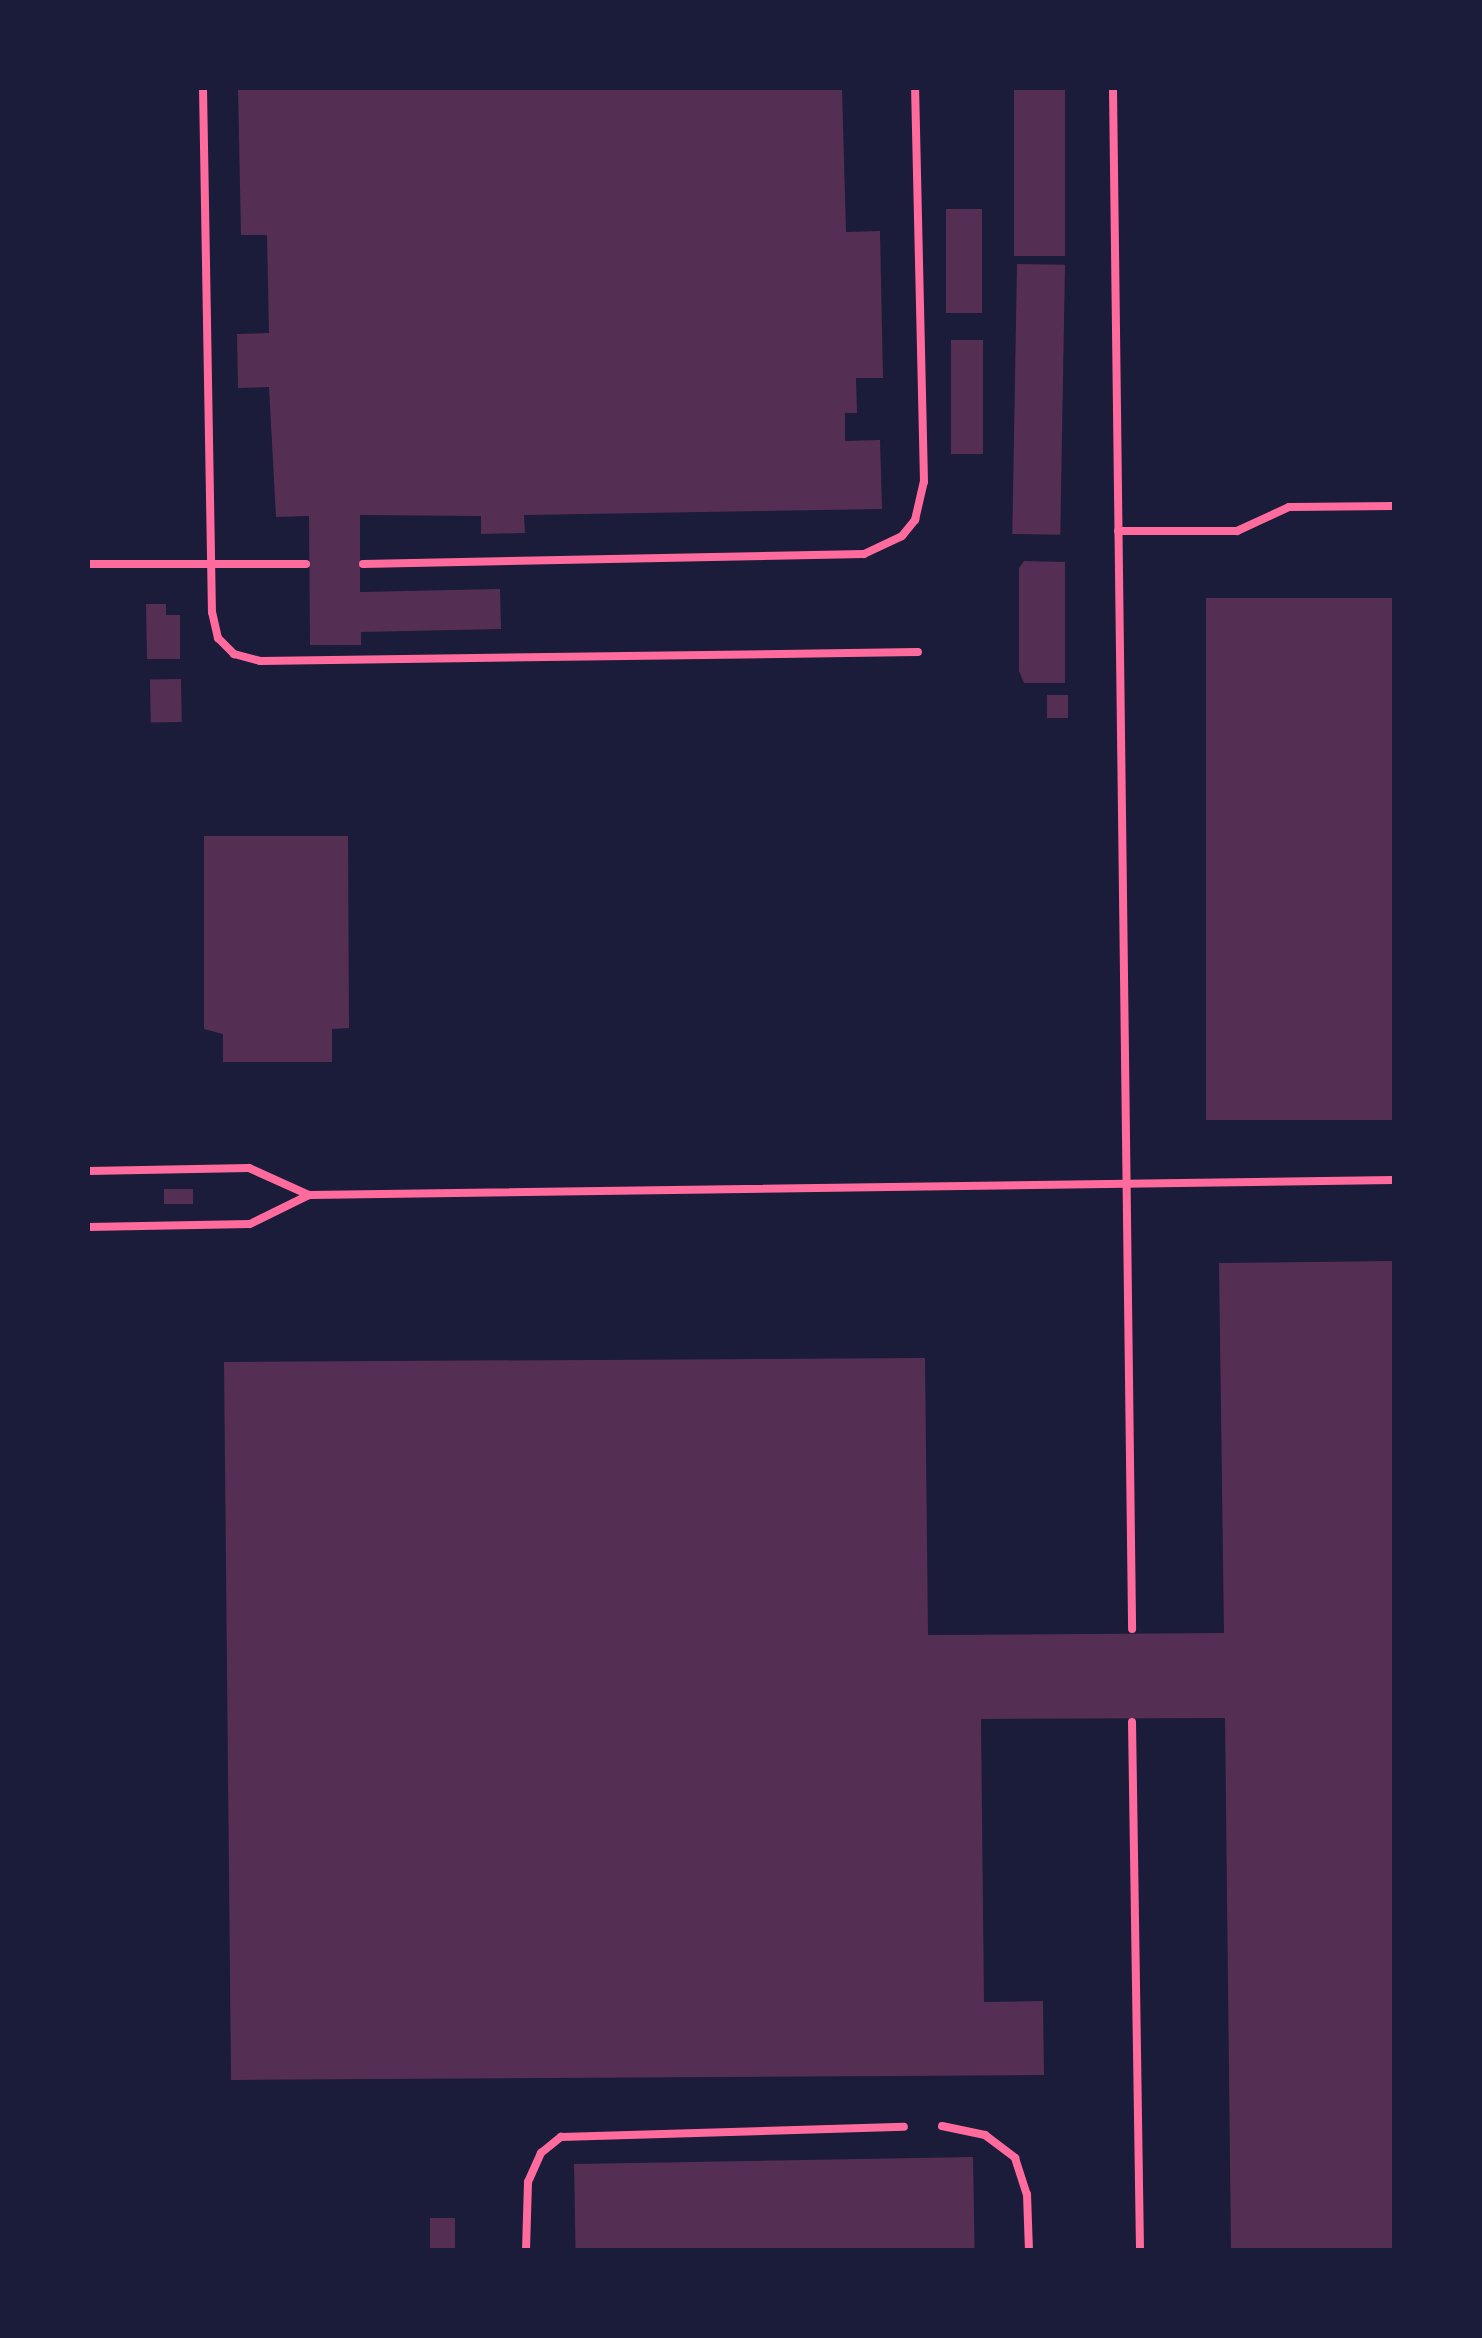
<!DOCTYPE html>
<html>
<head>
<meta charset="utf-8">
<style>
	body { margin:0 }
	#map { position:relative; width:1482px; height:2338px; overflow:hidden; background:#1b1b3a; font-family:"Public Sans",sans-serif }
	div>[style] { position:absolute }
	.building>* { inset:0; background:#542f53; transform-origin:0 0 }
	.service>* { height:8px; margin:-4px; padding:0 4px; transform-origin:4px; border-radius:4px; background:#ff6b9d }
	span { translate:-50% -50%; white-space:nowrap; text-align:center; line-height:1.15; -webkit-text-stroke:9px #1b1b3a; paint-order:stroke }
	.frame { position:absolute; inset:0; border:90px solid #1b1b3a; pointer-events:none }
</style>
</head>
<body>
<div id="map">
	<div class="building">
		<i style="clip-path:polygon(238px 88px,842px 88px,846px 232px,880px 231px,883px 378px,856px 378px,857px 413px,845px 413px,845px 441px,880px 440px,882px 509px,524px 515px,525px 533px,481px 534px,481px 516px,360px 515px,360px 592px,500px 589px,501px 629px,361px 632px,361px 645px,310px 645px,309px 516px,276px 517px,269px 387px,238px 388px,237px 334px,269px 333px,267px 235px,241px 235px)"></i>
		<i style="left:1014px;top:88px;width:51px;height:168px"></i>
		<i style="left:946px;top:209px;width:36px;height:104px"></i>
		<i style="left:1017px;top:264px;width:48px;height:270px;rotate:1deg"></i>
		<i style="left:951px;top:340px;width:32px;height:114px"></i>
		<i style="clip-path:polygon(1024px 561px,1065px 562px,1065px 683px,1024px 683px,1019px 671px,1019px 568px)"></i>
		<i style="left:1394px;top:598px;width:522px;height:188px;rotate:90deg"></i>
		<i style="clip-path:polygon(146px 604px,166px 604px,166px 615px,180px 615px,180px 659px,147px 659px)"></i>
		<i style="left:181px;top:679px;width:43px;height:31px;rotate:89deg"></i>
		<i style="left:1047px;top:695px;width:21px;height:23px"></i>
		<i style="clip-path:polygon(204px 836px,348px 836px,349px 1028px,332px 1029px,332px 1062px,223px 1062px,223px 1034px,204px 1029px)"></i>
		<i style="left:193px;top:1189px;width:15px;height:29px;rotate:90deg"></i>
		<i style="clip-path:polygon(1394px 1261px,1394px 2250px,1231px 2250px,1225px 1718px,981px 1719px,984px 2002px,1043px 2001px,1044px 2075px,231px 2080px,224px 1362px,925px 1358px,928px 1635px,1224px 1633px,1219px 1263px)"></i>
		<i style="left:973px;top:2157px;width:93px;height:399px;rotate:89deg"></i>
		<i style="left:430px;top:2218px;width:25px;height:32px"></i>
	</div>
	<div class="service">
		<i style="left:203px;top:88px;width:524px;rotate:89.02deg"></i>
		<i style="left:212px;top:612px;width:27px;rotate:77deg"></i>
		<i style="left:218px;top:638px;width:23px;rotate:45deg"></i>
		<i style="left:234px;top:654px;width:27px;rotate:15deg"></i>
		<i style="left:260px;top:661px;width:658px;rotate:-0.78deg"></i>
		<i style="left:1113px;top:88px;width:1541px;rotate:89.29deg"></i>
		<i style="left:1118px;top:531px;width:119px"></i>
		<i style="left:1237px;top:531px;width:57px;rotate:-24.8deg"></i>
		<i style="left:1289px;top:507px;width:105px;rotate:-0.5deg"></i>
		<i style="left:88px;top:564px;width:218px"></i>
		<i style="left:363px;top:564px;width:501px;rotate:-1.14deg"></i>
		<i style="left:864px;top:554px;width:42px;rotate:-25.3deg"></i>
		<i style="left:902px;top:536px;width:21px;rotate:-51deg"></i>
		<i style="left:915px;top:520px;width:39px;rotate:-77deg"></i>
		<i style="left:924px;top:482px;width:394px;rotate:-91.3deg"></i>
		<i style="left:88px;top:1171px;width:161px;rotate:-1.1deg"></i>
		<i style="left:249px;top:1168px;width:66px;rotate:24.2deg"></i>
		<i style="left:88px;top:1227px;width:162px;rotate:-1.1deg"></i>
		<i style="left:250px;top:1224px;width:66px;rotate:-26.2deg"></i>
		<i style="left:309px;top:1195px;width:1085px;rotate:-0.79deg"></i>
		<i style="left:1132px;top:1722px;width:528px;rotate:89.13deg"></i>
		<i style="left:942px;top:2126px;width:44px;rotate:11.8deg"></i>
		<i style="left:985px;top:2135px;width:38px;rotate:37deg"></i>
		<i style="left:1015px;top:2158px;width:38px;rotate:72deg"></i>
		<i style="left:1027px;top:2194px;width:56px;rotate:88deg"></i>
		<i style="left:526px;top:2250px;width:68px;rotate:-88.3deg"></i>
		<i style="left:528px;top:2182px;width:32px;rotate:-66deg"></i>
		<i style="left:541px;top:2153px;width:26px;rotate:-39deg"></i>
		<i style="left:561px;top:2137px;width:343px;rotate:-1.7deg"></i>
	</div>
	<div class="frame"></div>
</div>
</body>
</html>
